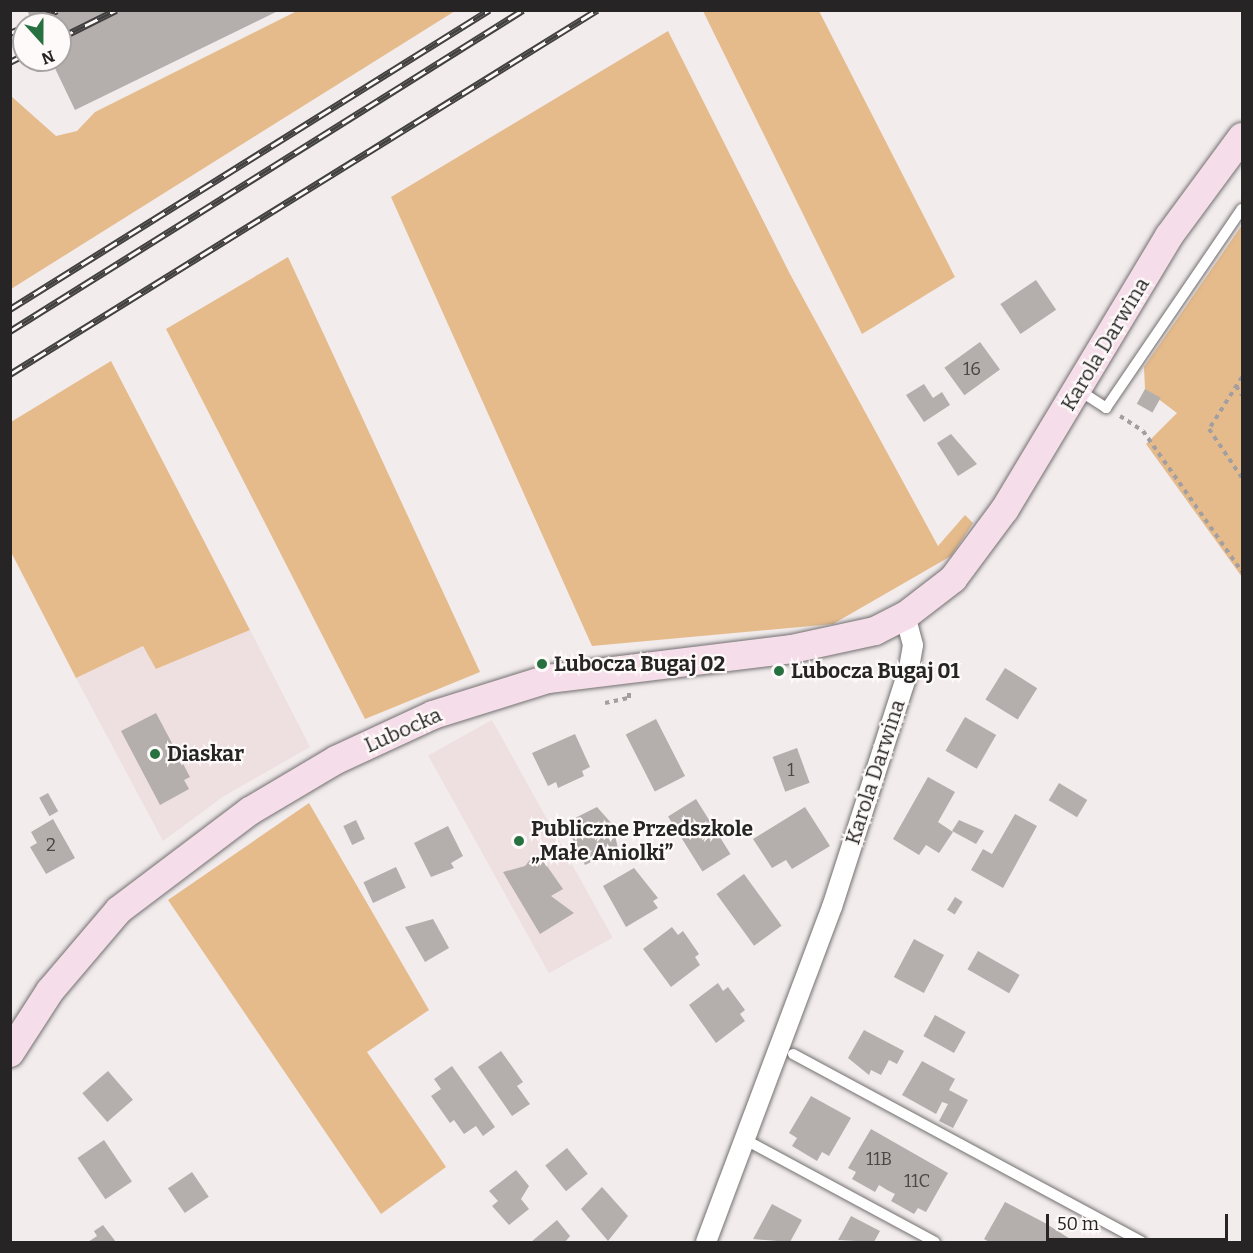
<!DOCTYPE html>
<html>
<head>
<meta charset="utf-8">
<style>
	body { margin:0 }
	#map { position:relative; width:1253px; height:1253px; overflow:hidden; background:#f2eced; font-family:Bitter,serif }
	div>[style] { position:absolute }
	.built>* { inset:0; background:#eedfe0; transform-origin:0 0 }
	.green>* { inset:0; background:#e5bb8c }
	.building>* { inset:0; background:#b4afad; transform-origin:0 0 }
	.path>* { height:4px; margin-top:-2px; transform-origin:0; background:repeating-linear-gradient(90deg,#a39fa0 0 4.5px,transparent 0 9px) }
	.roads { filter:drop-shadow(0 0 2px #747070) drop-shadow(0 0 2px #747070) }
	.lane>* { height:10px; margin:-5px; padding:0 5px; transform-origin:5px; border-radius:5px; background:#fff }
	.street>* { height:20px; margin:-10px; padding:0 10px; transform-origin:10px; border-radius:10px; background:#fff }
	.secondary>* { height:28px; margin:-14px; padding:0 14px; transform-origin:14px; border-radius:14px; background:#f5dee9 }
	.rail>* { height:7px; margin-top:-3.5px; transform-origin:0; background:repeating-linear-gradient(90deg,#fefafa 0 14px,#434041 0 28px); box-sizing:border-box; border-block:2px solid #434041 }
	.dots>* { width:16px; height:16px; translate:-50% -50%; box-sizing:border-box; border:3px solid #fefafa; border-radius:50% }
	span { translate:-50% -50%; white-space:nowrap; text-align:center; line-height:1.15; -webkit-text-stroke:4.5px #fefafa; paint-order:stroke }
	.number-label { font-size:18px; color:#4a4746 }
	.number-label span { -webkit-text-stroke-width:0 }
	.street-label { font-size:21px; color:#262424 }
	.poi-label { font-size:21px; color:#262424; font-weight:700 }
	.left { translate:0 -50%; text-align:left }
	.frame { position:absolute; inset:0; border:12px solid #262424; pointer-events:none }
	.north { position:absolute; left:12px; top:12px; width:60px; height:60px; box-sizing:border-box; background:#fefafa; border:2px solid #a8a4a4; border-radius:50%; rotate:159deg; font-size:16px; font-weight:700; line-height:24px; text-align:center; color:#262424 }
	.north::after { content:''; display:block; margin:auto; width:21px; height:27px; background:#26713f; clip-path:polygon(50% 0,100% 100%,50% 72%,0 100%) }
	.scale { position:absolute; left:1046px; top:1214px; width:182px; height:27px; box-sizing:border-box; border:3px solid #262424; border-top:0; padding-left:8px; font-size:18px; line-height:21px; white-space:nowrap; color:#262424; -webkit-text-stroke:4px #fefafa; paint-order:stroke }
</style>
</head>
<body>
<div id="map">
	<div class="built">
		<i style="clip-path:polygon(250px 630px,310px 747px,224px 796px,163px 841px,76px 678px,143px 646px,157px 669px)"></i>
		<i style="left:492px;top:720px;width:249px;height:73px;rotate:61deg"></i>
	</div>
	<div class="green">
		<i style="clip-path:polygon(297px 11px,455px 11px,11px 289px,11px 96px,56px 136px,77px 131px,95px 112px)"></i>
		<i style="clip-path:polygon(703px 11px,819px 11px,955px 277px,862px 334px)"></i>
		<i style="clip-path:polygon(668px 31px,790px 274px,938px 546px,965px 515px,973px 523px,951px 556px,833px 624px,592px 646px,391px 197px)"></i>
		<i style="clip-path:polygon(1242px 225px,1242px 577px,1146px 444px,1177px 413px,1145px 389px,1144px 367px)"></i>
		<i style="clip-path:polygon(288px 257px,480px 672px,365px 719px,166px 329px)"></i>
		<i style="clip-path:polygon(111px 361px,250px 630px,156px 669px,143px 646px,76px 678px,11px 552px,11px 422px)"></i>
		<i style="clip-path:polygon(309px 803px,429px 1010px,367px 1052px,446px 1167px,381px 1214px,168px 900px)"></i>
	</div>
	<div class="building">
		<i style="clip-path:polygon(27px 10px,280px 10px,75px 110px,51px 60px,60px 60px,60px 24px,33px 24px)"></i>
		<i style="left:1036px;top:280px;width:36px;height:43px;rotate:56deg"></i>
		<i style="left:980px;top:342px;width:34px;height:44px;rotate:54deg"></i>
		<i style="clip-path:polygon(924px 384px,933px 398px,942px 392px,950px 405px,924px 422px,906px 395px)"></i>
		<i style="left:1145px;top:389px;width:18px;height:17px;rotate:29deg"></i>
		<i style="clip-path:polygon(951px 434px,977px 464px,958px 476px,937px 443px)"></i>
		<i style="left:1005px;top:668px;width:38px;height:37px;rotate:32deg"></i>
		<i style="clip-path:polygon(156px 713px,190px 777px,184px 780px,189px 789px,160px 805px,121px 731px)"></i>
		<i style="left:965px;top:717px;width:36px;height:39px;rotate:30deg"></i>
		<i style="left:656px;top:719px;width:64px;height:34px;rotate:63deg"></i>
		<i style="clip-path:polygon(575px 734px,590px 767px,582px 771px,584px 776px,558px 788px,556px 782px,548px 786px,532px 753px)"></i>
		<i style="left:797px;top:748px;width:37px;height:26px;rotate:70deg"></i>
		<i style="clip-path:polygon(928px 777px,955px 792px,938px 822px,953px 832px,939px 853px,926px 845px,919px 855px,893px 839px)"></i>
		<i style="left:1059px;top:783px;width:33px;height:20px;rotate:31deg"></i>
		<i style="left:48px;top:793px;width:21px;height:10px;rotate:61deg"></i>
		<i style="left:696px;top:799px;width:65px;height:33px;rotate:58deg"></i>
		<i style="clip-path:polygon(597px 807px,613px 825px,618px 849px,585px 865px,565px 823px)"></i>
		<i style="clip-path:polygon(805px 807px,830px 846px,792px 869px,786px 860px,772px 868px,753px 839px)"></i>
		<i style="clip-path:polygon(1015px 814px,1037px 826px,1003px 888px,971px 870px,983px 849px,992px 854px)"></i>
		<i style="clip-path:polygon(53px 819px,75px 858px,46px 874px,30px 847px,37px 843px,31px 832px)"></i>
		<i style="left:356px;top:820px;width:21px;height:14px;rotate:65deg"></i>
		<i style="clip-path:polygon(959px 820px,984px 831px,976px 844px,952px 831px)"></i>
		<i style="clip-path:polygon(448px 826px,463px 856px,451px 863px,454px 868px,431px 877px,414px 843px)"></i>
		<i style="clip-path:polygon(533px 856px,540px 856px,563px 889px,551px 896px,574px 913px,540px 934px,503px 872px,525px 866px)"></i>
		<i style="left:396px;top:867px;width:23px;height:36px;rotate:65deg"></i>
		<i style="clip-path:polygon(634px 868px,658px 898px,653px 901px,658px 908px,626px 927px,603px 886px)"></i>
		<i style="left:744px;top:874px;width:64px;height:34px;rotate:54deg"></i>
		<i style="left:955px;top:897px;width:9px;height:15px;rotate:32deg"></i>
		<i style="clip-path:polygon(433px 919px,449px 948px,425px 962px,405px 927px)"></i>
		<i style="clip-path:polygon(672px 927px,678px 935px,683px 931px,699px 954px,695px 957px,700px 965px,671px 987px,643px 949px)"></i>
		<i style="left:914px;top:939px;width:34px;height:43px;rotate:28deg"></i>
		<i style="left:978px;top:951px;width:48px;height:21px;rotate:30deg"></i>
		<i style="clip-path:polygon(718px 983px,723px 991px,728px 987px,745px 1010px,740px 1014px,745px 1021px,716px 1043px,689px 1005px)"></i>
		<i style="left:935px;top:1015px;width:35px;height:24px;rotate:29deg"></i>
		<i style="clip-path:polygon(864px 1030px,904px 1051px,897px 1064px,889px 1060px,881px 1075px,871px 1070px,869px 1075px,848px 1058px)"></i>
		<i style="clip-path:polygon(501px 1051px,523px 1082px,517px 1086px,530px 1104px,512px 1116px,478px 1067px)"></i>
		<i style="clip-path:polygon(922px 1061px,955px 1079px,949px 1090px,968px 1100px,953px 1128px,939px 1121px,948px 1104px,942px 1102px,936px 1114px,902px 1095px)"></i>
		<i style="clip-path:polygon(452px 1066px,495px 1127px,483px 1136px,476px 1126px,464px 1134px,454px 1120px,450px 1123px,431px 1096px,441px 1089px,434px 1079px)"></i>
		<i style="left:108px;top:1071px;width:38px;height:34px;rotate:49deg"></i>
		<i style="clip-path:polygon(811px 1096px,851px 1118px,829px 1156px,822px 1152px,817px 1161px,792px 1146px,797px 1138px,789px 1133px)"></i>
		<i style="clip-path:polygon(871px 1129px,948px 1173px,926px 1212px,918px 1208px,914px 1214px,891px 1201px,895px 1194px,887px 1190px,879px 1185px,875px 1192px,852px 1179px,856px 1172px,848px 1168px)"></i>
		<i style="left:104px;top:1140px;width:50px;height:32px;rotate:56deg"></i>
		<i style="left:567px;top:1148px;width:33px;height:28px;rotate:51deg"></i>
		<i style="clip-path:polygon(516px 1170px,529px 1186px,521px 1199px,529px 1209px,509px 1225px,492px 1206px,498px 1201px,489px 1191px)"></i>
		<i style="left:192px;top:1172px;width:30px;height:29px;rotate:56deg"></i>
		<i style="clip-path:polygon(602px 1187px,628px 1216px,608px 1241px,581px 1209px)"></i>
		<i style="clip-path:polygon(1005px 1202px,1045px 1223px,1075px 1242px,989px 1242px,984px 1239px)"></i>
		<i style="clip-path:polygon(772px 1204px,802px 1220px,790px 1242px,753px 1239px)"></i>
		<i style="clip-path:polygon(851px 1216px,880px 1231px,874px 1242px,838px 1240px)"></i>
		<i style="clip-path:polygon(557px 1220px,570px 1236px,565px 1242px,531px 1242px)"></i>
		<i style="clip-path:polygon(103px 1225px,116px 1242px,88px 1242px,97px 1236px,94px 1231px)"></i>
	</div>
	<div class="path">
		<i style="left:1242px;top:377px;width:62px;rotate:122.4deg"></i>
		<i style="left:1209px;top:429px;width:59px;rotate:56deg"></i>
		<i style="left:1236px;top:386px;width:11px;rotate:56deg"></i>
		<i style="left:1120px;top:416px;width:27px;rotate:33deg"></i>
		<i style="left:1143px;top:431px;width:172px;rotate:54.9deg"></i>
		<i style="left:605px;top:703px;width:25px;rotate:-12deg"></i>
		<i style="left:629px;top:698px;width:5px;rotate:-90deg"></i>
	</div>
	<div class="roads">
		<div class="lane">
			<i style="left:1077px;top:389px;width:35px;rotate:33deg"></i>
			<i style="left:1106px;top:408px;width:241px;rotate:-55.7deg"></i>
			<i style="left:793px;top:1054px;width:396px;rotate:28.3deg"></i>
			<i style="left:742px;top:1138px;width:219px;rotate:28.3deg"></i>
		</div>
		<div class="street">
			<i style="left:706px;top:1242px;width:358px;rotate:-69.4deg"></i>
			<i style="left:832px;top:907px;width:251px;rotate:-72.1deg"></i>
			<i style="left:909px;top:668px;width:23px;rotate:-80deg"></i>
			<i style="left:913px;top:645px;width:30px;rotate:-105deg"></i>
		</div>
		<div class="secondary">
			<i style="left:10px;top:1053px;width:74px;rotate:-57.2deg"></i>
			<i style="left:50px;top:991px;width:106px;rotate:-49.6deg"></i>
			<i style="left:119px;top:910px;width:164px;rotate:-37.1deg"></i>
			<i style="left:250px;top:811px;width:100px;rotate:-30.7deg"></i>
			<i style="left:336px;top:760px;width:107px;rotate:-24.9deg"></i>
			<i style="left:433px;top:715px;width:121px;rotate:-17.4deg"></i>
			<i style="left:548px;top:679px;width:246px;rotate:-7deg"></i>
			<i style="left:792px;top:649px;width:85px;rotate:-12.2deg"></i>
			<i style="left:875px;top:631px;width:34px;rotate:-27deg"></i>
			<i style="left:905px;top:616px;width:61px;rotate:-37.6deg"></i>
			<i style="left:953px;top:579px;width:87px;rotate:-53.4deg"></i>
			<i style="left:1005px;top:509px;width:318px;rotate:-59deg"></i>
			<i style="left:1169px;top:236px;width:123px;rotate:-53.6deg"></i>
		</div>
	</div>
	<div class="rail">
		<i style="left:30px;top:24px;width:30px;rotate:-27deg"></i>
		<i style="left:10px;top:33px;width:15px;rotate:-23deg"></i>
		<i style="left:60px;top:38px;width:63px;rotate:-26.6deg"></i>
		<i style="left:10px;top:62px;width:16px;rotate:-27deg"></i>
		<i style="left:10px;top:309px;width:565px;rotate:-31.97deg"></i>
		<i style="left:10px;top:331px;width:605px;rotate:-32.04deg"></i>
		<i style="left:10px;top:374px;width:691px;rotate:-31.8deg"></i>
	</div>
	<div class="dots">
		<i style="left:542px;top:664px;background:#26713f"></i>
		<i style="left:779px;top:671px;background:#26713f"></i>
		<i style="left:155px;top:754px;background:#26713f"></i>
		<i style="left:519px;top:841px;background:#26713f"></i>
	</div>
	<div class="number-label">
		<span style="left:972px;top:369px">16</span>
		<span style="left:791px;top:770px">1</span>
		<span style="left:51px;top:845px">2</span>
		<span style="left:879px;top:1159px">11B</span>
		<span style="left:917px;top:1181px">11C</span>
	</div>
	<div class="street-label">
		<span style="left:1105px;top:344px;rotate:-59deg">Karola Darwina</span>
		<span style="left:403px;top:730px;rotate:-24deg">Lubocka</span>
		<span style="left:875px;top:772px;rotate:-72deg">Karola Darwina</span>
	</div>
	<div class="poi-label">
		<span class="left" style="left:554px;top:664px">Lubocza Bugaj 02</span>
		<span class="left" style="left:791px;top:671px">Lubocza Bugaj 01</span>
		<span class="left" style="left:167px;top:754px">Diaskar</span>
		<span class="left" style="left:531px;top:841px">Publiczne Przedszkole<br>„Małe Aniolki”</span>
	</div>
	<div class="frame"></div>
	<div class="north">N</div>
	<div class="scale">50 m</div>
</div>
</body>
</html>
